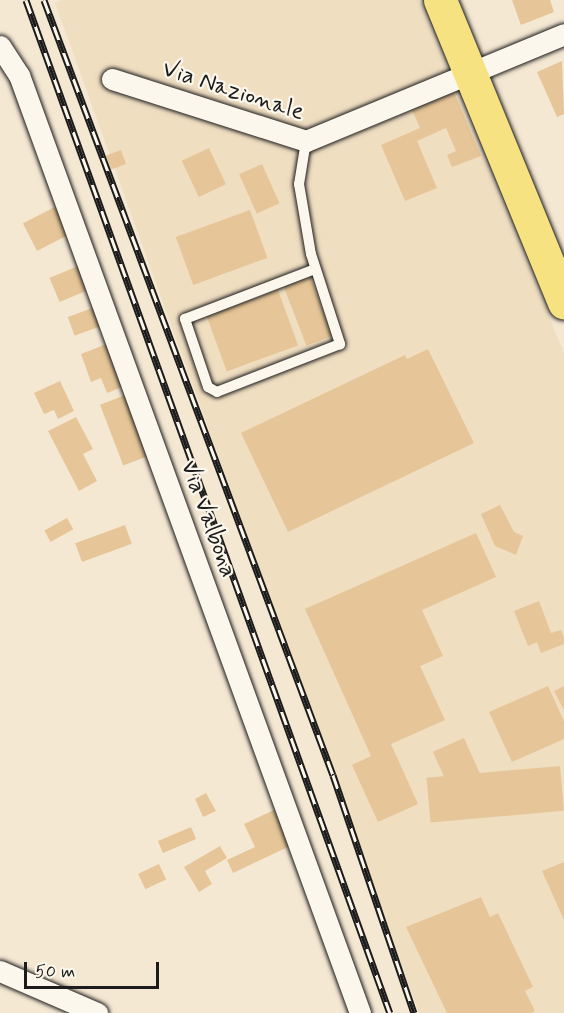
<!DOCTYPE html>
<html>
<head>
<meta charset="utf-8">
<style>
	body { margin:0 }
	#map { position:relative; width:564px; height:1013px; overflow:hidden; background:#f5e8d3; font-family:Mynerve,sans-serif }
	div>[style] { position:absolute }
	.built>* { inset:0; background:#f0dec1 }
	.building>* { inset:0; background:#e6c698; transform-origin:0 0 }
	.roads { filter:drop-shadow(0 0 2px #1c1c1c) drop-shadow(0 0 2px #1c1c1c) }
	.lane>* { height:10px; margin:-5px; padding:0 5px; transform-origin:5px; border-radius:5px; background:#fbf7ec }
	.street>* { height:21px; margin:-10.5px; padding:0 10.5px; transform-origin:10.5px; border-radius:10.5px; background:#fbf7ec }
	.primary>* { height:33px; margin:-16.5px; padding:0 16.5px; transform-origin:16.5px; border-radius:16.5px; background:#f7e281 }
	.rail>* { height:7px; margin-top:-3.5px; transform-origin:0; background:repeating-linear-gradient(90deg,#fbf7ec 0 14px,#1c1c1c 0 28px); box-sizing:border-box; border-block:2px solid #1c1c1c }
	span { translate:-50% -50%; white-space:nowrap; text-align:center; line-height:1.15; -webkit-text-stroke:4.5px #fbf7ec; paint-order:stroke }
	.street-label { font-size:24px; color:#1c1c1c }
	.scale { position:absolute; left:24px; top:962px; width:135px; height:27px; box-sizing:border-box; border:3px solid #1c1c1c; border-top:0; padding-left:8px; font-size:18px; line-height:21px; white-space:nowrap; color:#1c1c1c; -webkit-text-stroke:4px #fbf7ec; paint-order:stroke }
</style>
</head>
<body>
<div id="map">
	<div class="built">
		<i style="clip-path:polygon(61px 0,419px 0,564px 353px,564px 1013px,419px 1013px,55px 3px)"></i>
	</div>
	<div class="building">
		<i style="clip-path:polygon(512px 0,550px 0,554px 12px,521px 25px)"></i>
		<i style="clip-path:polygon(562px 61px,564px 114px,557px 117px,537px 72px)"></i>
		<i style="clip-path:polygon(454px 92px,481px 156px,452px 167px,447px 155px,456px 151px,446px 128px,417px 141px,437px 188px,405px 201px,381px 145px,420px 128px,412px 110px)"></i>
		<i style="left:209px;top:148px;width:40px;height:30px;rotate:65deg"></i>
		<i style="left:121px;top:150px;width:15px;height:16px;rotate:70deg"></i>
		<i style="left:262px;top:164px;width:43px;height:25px;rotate:66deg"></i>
		<i style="left:55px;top:207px;width:31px;height:36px;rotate:63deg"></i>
		<i style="left:250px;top:210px;width:51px;height:79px;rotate:70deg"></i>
		<i style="left:78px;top:266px;width:26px;height:31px;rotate:67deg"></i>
		<i style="left:310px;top:277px;width:63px;height:28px;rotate:69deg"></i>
		<i style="left:278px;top:290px;width:59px;height:76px;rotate:70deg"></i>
		<i style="left:95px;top:307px;width:20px;height:29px;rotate:70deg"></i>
		<i style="clip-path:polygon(109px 343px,125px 386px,107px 393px,101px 378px,91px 382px,81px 354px)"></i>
		<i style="clip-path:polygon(428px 349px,474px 443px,288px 532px,241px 433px,405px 355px,407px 359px)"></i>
		<i style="clip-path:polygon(60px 381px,74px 411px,58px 419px,54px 410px,44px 414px,34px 393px)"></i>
		<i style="left:128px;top:394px;width:65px;height:30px;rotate:69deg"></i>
		<i style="clip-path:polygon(76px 417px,93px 449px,83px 454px,97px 481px,79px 491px,48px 431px)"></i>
		<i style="clip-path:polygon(500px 505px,514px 532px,523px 536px,516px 555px,495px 546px,481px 514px)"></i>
		<i style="left:67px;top:518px;width:13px;height:26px;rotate:61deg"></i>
		<i style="left:125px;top:525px;width:20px;height:53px;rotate:70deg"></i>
		<i style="clip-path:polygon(476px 533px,496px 577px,422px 610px,443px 656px,420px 666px,445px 720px,391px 744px,418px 804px,378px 822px,352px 765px,371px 756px,305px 609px)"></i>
		<i style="clip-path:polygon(539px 601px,551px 633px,561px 630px,564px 637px,564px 644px,541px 653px,537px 642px,528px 646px,514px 611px)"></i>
		<i style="clip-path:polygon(548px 686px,564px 721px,564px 739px,512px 762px,489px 712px)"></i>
		<i style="clip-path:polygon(564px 686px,564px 710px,554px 691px)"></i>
		<i style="left:464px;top:738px;width:42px;height:34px;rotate:66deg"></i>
		<i style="left:560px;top:766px;width:45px;height:134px;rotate:85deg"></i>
		<i style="clip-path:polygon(206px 793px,216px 811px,203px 817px,195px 799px)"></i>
		<i style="clip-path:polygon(274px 810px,290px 846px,233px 873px,227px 860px,255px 847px,244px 824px)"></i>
		<i style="left:191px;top:827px;width:13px;height:36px;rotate:67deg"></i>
		<i style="clip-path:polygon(220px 846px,227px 858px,205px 871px,212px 884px,199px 892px,184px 867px)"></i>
		<i style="clip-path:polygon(564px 862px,564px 920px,542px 871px)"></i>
		<i style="left:159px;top:864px;width:17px;height:23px;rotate:65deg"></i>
		<i style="clip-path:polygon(481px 897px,490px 917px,498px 913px,533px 987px,525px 991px,535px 1011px,531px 1013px,447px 1013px,406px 927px)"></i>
	</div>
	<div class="roads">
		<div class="lane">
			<i style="left:306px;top:141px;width:44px;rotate:99.2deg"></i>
			<i style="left:299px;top:184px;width:71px;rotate:80.3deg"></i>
			<i style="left:311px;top:254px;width:95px;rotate:72.1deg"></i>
			<i style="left:340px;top:344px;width:132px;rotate:158.7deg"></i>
			<i style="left:217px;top:392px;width:10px;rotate:-151deg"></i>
			<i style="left:208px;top:387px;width:72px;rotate:-108.7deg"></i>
			<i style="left:185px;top:319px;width:139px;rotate:-21deg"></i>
		</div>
		<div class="street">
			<i style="left:0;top:46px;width:35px;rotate:57deg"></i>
			<i style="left:19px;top:75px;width:998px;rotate:70.02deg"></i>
			<i style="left:112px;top:79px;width:204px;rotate:17.7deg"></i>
			<i style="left:306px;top:141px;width:279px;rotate:-22.5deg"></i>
			<i style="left:0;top:971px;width:106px;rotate:23.4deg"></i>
		</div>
		<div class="primary">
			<i style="left:440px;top:0;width:327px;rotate:67.7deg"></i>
		</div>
	</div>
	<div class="rail">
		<i style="left:26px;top:0;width:1076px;rotate:70.24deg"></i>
		<i style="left:44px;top:0;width:827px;rotate:69.55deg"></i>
		<i style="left:333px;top:775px;width:251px;rotate:71.2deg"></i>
	</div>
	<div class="street-label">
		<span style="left:233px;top:91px;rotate:18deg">Via Nazionale</span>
		<span style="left:208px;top:519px;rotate:70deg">Via Valbona</span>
	</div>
	<div class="scale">50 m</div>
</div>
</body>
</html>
